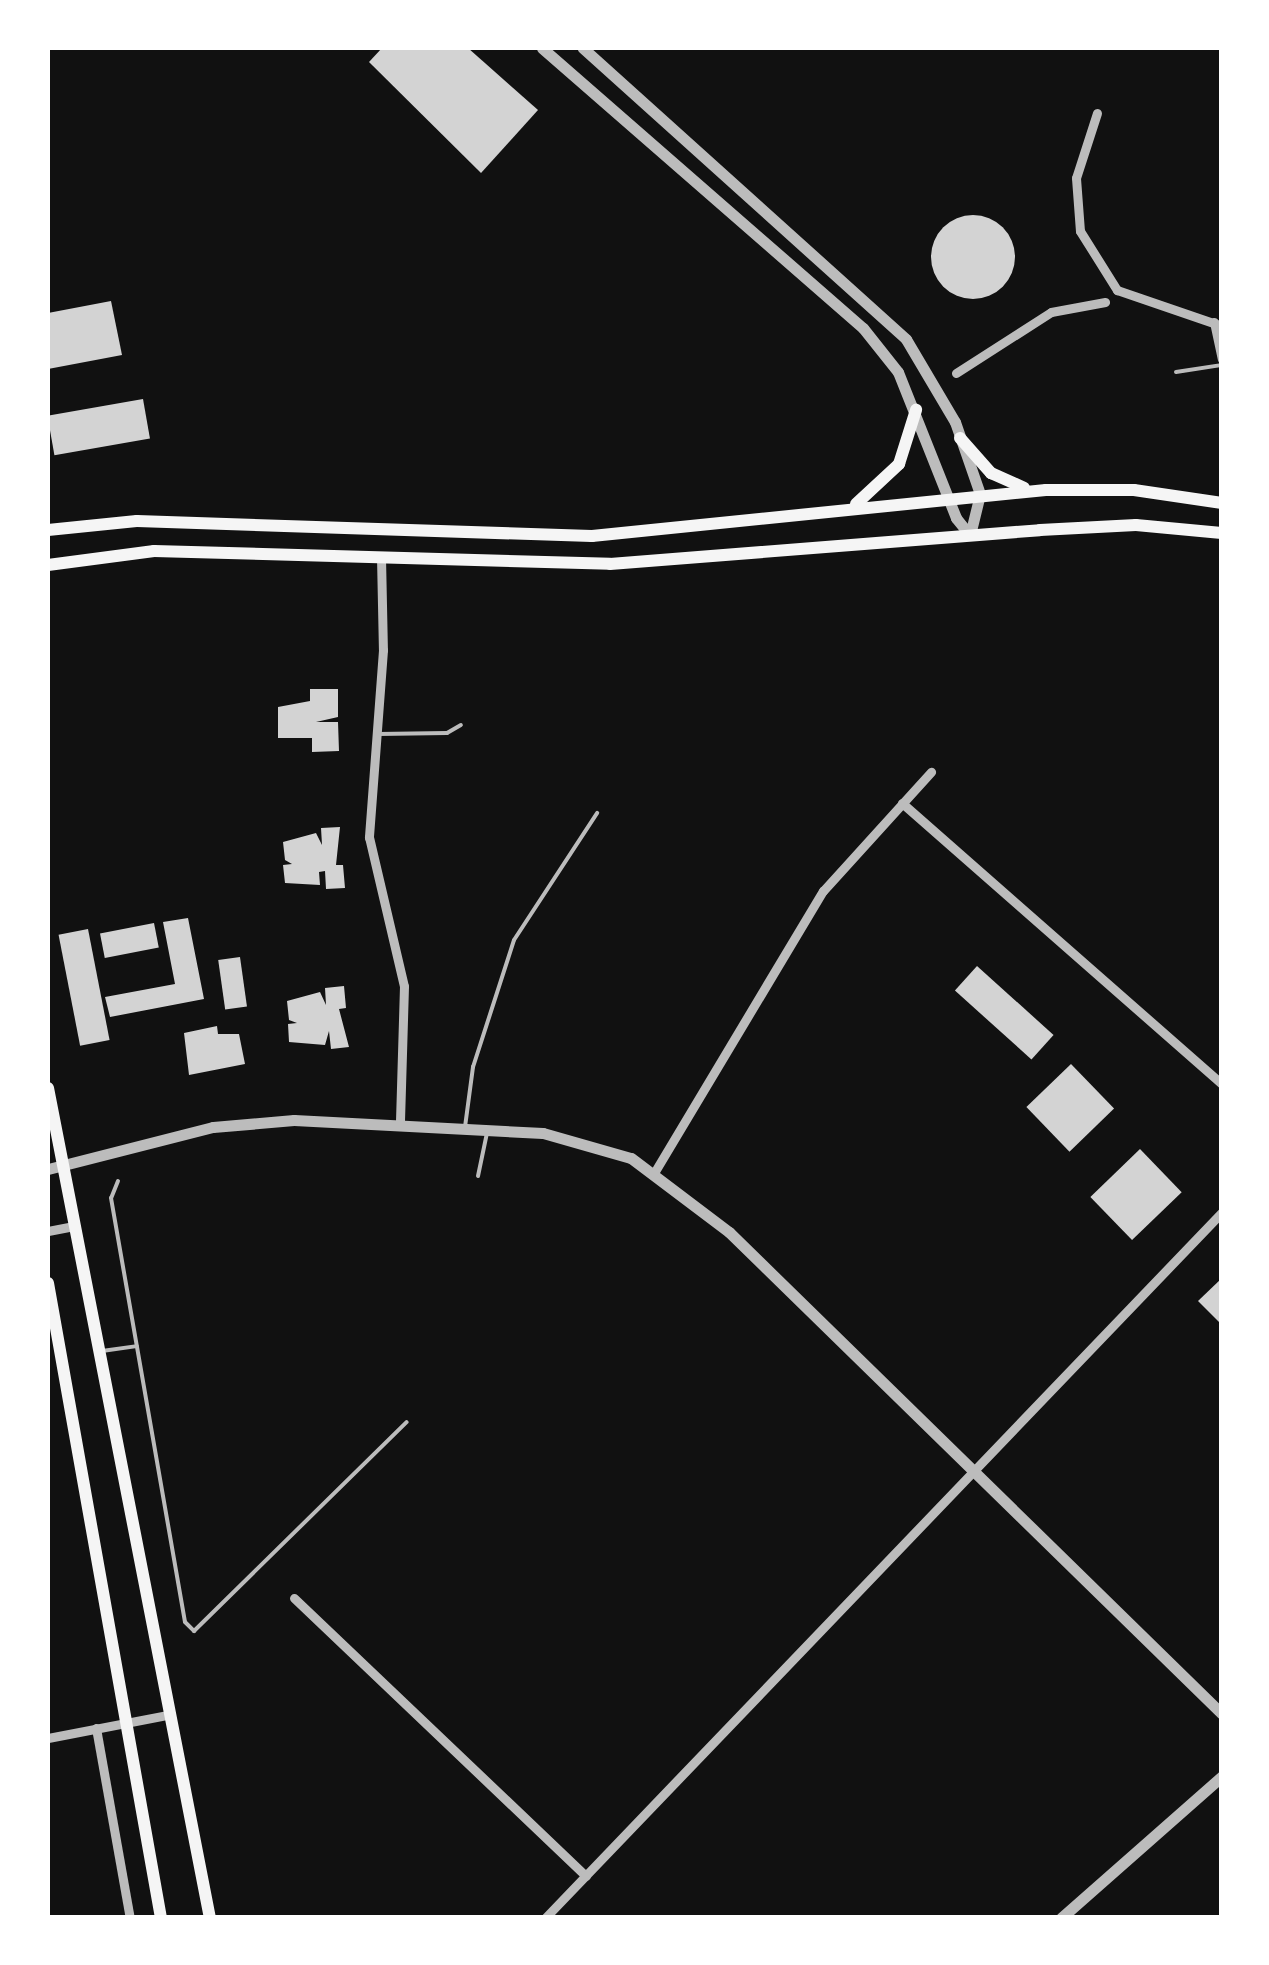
<!DOCTYPE html>
<html>
<head>
<meta charset="utf-8">
<style>
	body { margin:0 }
	#map { position:relative; width:1269px; height:1965px; overflow:hidden; background:#111; font-family:"Golos Text",sans-serif }
	div>[style] { position:absolute }
	.building>* { inset:0; background:#d3d3d3; transform-origin:0 0 }
	.round { border-radius:50% }
	.service>* { height:4px; margin:-2px; padding:0 2px; transform-origin:2px; border-radius:2px; background:#bcbcbc }
	.minor>* { height:9px; margin:-4.5px; padding:0 4.5px; transform-origin:4.5px; border-radius:4.5px; background:#bcbcbc }
	.tertiary>* { height:11px; margin:-5.5px; padding:0 5.5px; transform-origin:5.5px; border-radius:5.5px; background:#bcbcbc }
	.secondary>* { height:12px; margin:-6px; padding:0 6px; transform-origin:6px; border-radius:6px; background:#f5f5f5 }
	span { translate:-50% -50%; white-space:nowrap; text-align:center; line-height:1.15; -webkit-text-stroke:10px #fff; paint-order:stroke }
	.frame { position:absolute; inset:0; border:50px solid #fff; pointer-events:none }
</style>
</head>
<body>
<div id="map">
	<div class="building">
		<i style="clip-path:polygon(382px 48px,468px 48px,538px 110px,481px 173px,369px 62px)"></i>
		<i class="round" style="left:931px;top:215px;width:84px;height:84px"></i>
		<i style="clip-path:polygon(111px 301px,122px 355px,48px 369px,48px 313px)"></i>
		<i style="left:143px;top:399px;width:40px;height:97px;rotate:80deg"></i>
		<i style="clip-path:polygon(310px 689px,338px 689px,338px 717px,316px 722px,338px 722px,339px 751px,312px 752px,312px 738px,278px 738px,278px 707px,310px 701px)"></i>
		<i style="clip-path:polygon(340px 827px,336px 865px,343px 865px,345px 888px,326px 889px,325px 871px,319px 872px,320px 885px,285px 883px,283px 865px,292px 864px,285px 860px,283px 842px,316px 833px,322px 845px,321px 828px)"></i>
		<i style="clip-path:polygon(188px 918px,204px 999px,110px 1017px,105px 997px,175px 984px,163px 922px)"></i>
		<i style="left:154px;top:923px;width:25px;height:55px;rotate:79deg"></i>
		<i style="left:88px;top:929px;width:113px;height:30px;rotate:79deg"></i>
		<i style="left:240px;top:957px;width:50px;height:22px;rotate:82deg"></i>
		<i style="left:977px;top:966px;width:103px;height:33px;rotate:42deg"></i>
		<i style="clip-path:polygon(344px 986px,346px 1008px,339px 1009px,349px 1047px,331px 1049px,329px 1031px,325px 1045px,289px 1042px,288px 1024px,297px 1023px,289px 1020px,287px 1001px,320px 992px,326px 1005px,325px 988px)"></i>
		<i style="clip-path:polygon(217px 1026px,218px 1034px,239px 1034px,245px 1064px,189px 1075px,184px 1033px)"></i>
		<i style="left:1071px;top:1064px;width:62px;height:62px;rotate:46deg"></i>
		<i style="left:1140px;top:1149px;width:60px;height:69px;rotate:46deg"></i>
		<i style="clip-path:polygon(1222px 1278px,1222px 1325px,1198px 1301px)"></i>
	</div>
	<div class="service">
		<i style="left:1176px;top:372px;width:47px;rotate:-8.7deg"></i>
		<i style="left:378px;top:734px;width:69px;rotate:-0.8deg"></i>
		<i style="left:447px;top:733px;width:16px;rotate:-30deg"></i>
		<i style="left:465px;top:1127px;width:61px;rotate:-82.4deg"></i>
		<i style="left:473px;top:1067px;width:133px;rotate:-72.1deg"></i>
		<i style="left:514px;top:940px;width:152px;rotate:-56.8deg"></i>
		<i style="left:478px;top:1176px;width:44px;rotate:-78.2deg"></i>
		<i style="left:118px;top:1181px;width:18px;rotate:112deg"></i>
		<i style="left:111px;top:1198px;width:430px;rotate:80.1deg"></i>
		<i style="left:185px;top:1622px;width:13px;rotate:45deg"></i>
		<i style="left:194px;top:1631px;width:298px;rotate:-44.5deg"></i>
		<i style="left:102px;top:1351px;width:35px;rotate:-8deg"></i>
	</div>
	<div class="minor">
		<i style="left:1097px;top:113px;width:68px;rotate:107.9deg"></i>
		<i style="left:1076px;top:178px;width:53px;rotate:85.7deg"></i>
		<i style="left:1080px;top:231px;width:70px;rotate:57.9deg"></i>
		<i style="left:1117px;top:290px;width:111px;rotate:18.9deg"></i>
		<i style="left:1214px;top:322px;width:38px;rotate:78deg"></i>
		<i style="left:956px;top:373px;width:113px;rotate:-32.7deg"></i>
		<i style="left:1051px;top:312px;width:55px;rotate:-10.5deg"></i>
		<i style="left:381px;top:557px;width:93px;rotate:88.8deg"></i>
		<i style="left:383px;top:650px;width:188px;rotate:94.3deg"></i>
		<i style="left:369px;top:837px;width:153px;rotate:76.8deg"></i>
		<i style="left:404px;top:986px;width:136px;rotate:91.7deg"></i>
		<i style="left:902px;top:803px;width:426px;rotate:41.3deg"></i>
		<i style="left:654px;top:1173px;width:329px;rotate:-59.1deg"></i>
		<i style="left:823px;top:891px;width:161px;rotate:-47.8deg"></i>
		<i style="left:48px;top:1231px;width:25px;rotate:-11deg"></i>
		<i style="left:294px;top:1598px;width:403px;rotate:43.6deg"></i>
		<i style="left:96px;top:1728px;width:193px;rotate:79.9deg"></i>
		<i style="left:48px;top:1738px;width:122px;rotate:-10.9deg"></i>
		<i style="left:545px;top:1918px;width:978px;rotate:-46.2deg"></i>
	</div>
	<div class="tertiary">
		<i style="left:542px;top:48px;width:426px;rotate:41.1deg"></i>
		<i style="left:863px;top:328px;width:56px;rotate:51.5deg"></i>
		<i style="left:898px;top:372px;width:157px;rotate:68.3deg"></i>
		<i style="left:956px;top:518px;width:22px;rotate:51deg"></i>
		<i style="left:970px;top:535px;width:42px;rotate:-76.3deg"></i>
		<i style="left:980px;top:494px;width:76px;rotate:-109.1deg"></i>
		<i style="left:955px;top:422px;width:96px;rotate:-120.6deg"></i>
		<i style="left:906px;top:339px;width:435px;rotate:-138deg"></i>
		<i style="left:48px;top:1169px;width:170px;rotate:-14.3deg"></i>
		<i style="left:213px;top:1127px;width:81px;rotate:-4.9deg"></i>
		<i style="left:294px;top:1120px;width:249px;rotate:3deg"></i>
		<i style="left:543px;top:1133px;width:91px;rotate:15.9deg"></i>
		<i style="left:631px;top:1158px;width:123px;rotate:37.1deg"></i>
		<i style="left:729px;top:1232px;width:689px;rotate:44.35deg"></i>
		<i style="left:1061px;top:1918px;width:215px;rotate:-41.4deg"></i>
	</div>
	<div class="secondary">
		<i style="left:960px;top:438px;width:47px;rotate:48.5deg"></i>
		<i style="left:991px;top:473px;width:36px;rotate:24deg"></i>
		<i style="left:856px;top:504px;width:59px;rotate:-42.9deg"></i>
		<i style="left:899px;top:464px;width:57px;rotate:-72.5deg"></i>
		<i style="left:48px;top:530px;width:89px;rotate:-5.8deg"></i>
		<i style="left:137px;top:521px;width:455px;rotate:1.9deg"></i>
		<i style="left:592px;top:536px;width:456px;rotate:-5.8deg"></i>
		<i style="left:1046px;top:490px;width:88px"></i>
		<i style="left:1134px;top:490px;width:89px;rotate:8.4deg"></i>
		<i style="left:48px;top:565px;width:107px;rotate:-7.5deg"></i>
		<i style="left:154px;top:551px;width:456px;rotate:1.6deg"></i>
		<i style="left:610px;top:564px;width:431px;rotate:-4.5deg"></i>
		<i style="left:1040px;top:530px;width:96px;rotate:-3deg"></i>
		<i style="left:1136px;top:525px;width:86px;rotate:5.3deg"></i>
		<i style="left:48px;top:1088px;width:846px;rotate:78.96deg"></i>
		<i style="left:48px;top:1283px;width:645px;rotate:79.91deg"></i>
	</div>
	<div class="frame"></div>
</div>
</body>
</html>
